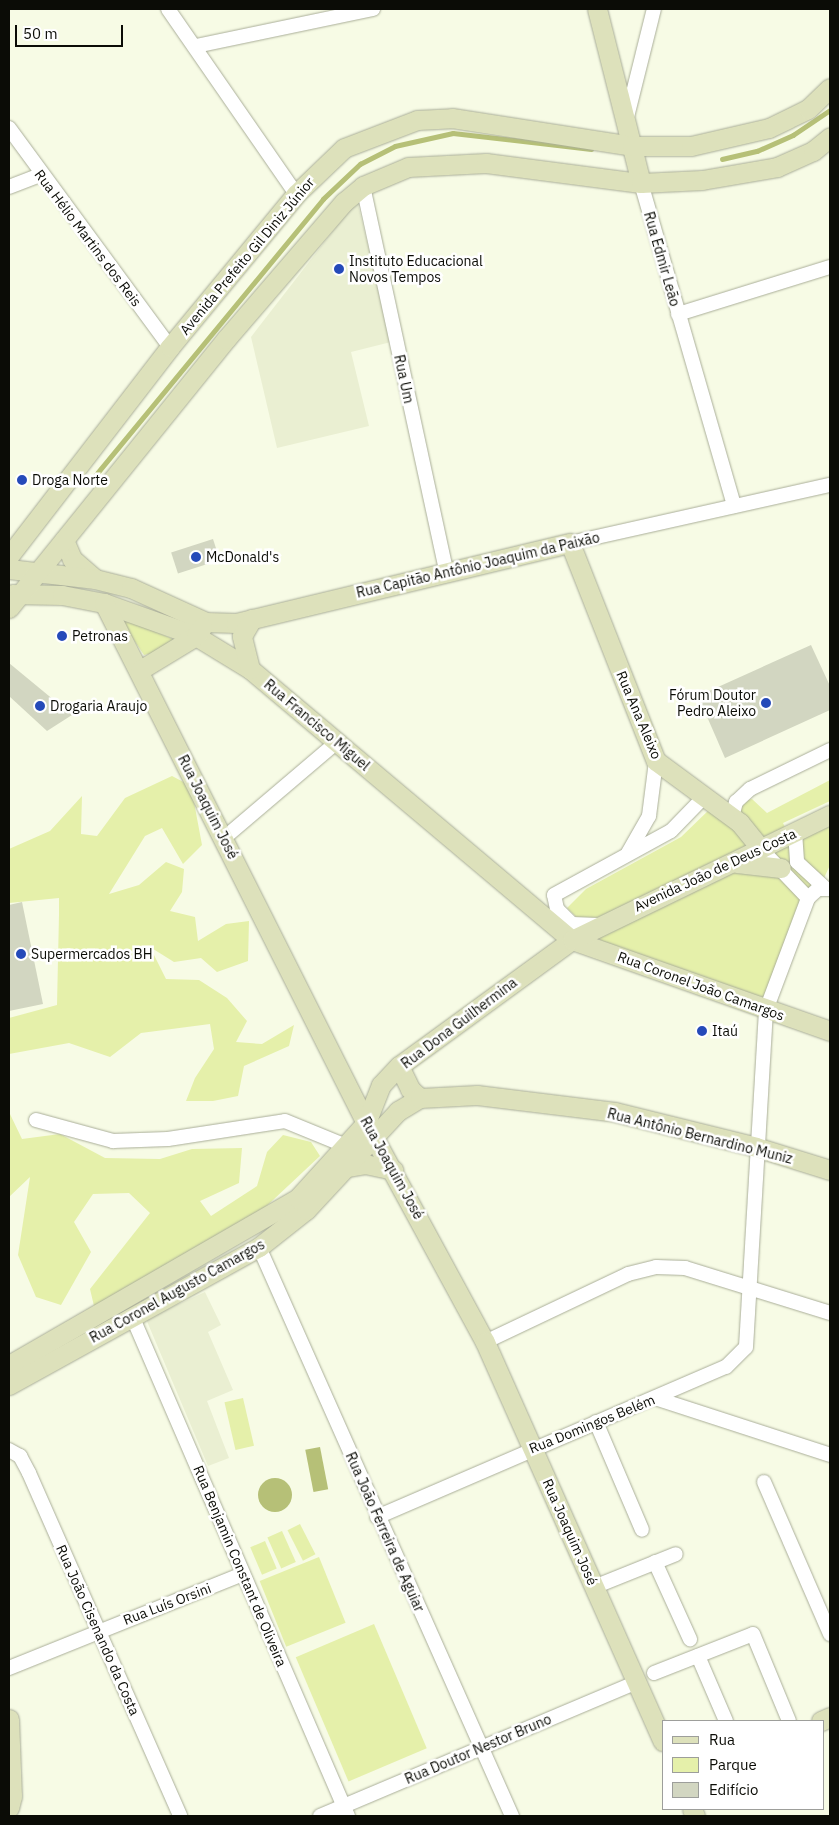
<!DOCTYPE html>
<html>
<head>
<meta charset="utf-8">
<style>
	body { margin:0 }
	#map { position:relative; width:839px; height:1825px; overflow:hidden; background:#f7fbe5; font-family:"IBM Plex Sans",sans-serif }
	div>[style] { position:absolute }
	.built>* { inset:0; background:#eaefd2 }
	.green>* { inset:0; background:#e5f0aa; transform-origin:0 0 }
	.water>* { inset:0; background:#b6c077; transform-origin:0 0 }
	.round { border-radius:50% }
	.stream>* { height:4.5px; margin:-2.25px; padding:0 2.25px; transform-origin:2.25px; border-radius:2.25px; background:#b6c077 }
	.building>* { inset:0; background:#d2d6c1; transform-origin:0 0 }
	.roads { filter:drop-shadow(0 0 1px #aaae99) drop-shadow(0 0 1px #aaae99) }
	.street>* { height:14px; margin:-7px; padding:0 7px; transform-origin:7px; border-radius:7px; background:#fff }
	.secondary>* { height:19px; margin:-9.5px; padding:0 9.5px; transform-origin:9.5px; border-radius:9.5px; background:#dde1bb }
	.dots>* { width:14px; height:14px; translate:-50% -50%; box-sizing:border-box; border:2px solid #fff; border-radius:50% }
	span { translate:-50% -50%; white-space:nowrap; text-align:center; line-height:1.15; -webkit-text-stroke:5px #fff; paint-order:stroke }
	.street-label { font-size:14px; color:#0b0c06 }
	.poi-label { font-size:14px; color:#0b0c06 }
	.left { translate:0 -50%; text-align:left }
	.right { translate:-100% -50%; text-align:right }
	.frame { position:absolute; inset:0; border:10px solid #0b0c06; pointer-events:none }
	.legend { position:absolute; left:662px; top:1720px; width:162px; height:90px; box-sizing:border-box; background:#fff; border:1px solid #9d9e9b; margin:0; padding:6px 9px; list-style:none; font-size:15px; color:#0b0c06 }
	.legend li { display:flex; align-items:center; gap:10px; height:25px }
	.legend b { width:25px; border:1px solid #9d9e9b }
	.scale { position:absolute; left:15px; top:25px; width:108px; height:22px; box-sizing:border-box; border:2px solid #0b0c06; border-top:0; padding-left:6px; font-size:15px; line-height:18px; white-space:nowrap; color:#0b0c06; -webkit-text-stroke:4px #fff; paint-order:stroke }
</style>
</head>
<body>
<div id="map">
	<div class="built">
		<i style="clip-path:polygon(357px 200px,391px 342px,351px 352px,369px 426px,277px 448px,251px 337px)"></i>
		<i style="clip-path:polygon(205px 1292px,221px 1325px,208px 1332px,233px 1390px,207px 1401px,229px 1458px,208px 1466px,146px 1319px)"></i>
	</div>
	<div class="green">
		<i style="clip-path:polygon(116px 614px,175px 640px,163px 651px,144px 655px)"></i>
		<i style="clip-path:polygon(172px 776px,191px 786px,202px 845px,183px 864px,162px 828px,145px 836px,109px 894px,139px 885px,166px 862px,184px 869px,182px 892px,170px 911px,195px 917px,198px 941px,226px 924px,249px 921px,248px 961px,217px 972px,201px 958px,174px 962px,150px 947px,166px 979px,199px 980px,227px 998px,247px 1021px,236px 1042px,262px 1044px,294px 1025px,289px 1046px,244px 1066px,238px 1096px,213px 1101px,186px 1101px,195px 1078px,214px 1049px,210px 1024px,141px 1033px,110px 1057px,69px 1043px,9px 1054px,9px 1018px,57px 1005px,59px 914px,59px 898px,9px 903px,9px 849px,50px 831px,82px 796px,81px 834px,97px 836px,125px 798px)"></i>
		<i style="clip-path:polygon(830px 780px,830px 801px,783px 823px,792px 842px,830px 821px,830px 865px,768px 1000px,613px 952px,567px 908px,586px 889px,681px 837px,711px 808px,752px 799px,767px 813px)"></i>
		<i style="clip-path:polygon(9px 1112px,22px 1139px,60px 1134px,105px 1158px,160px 1159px,192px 1149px,242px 1148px,239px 1183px,200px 1201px,211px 1216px,257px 1186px,267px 1152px,283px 1135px,311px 1142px,320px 1156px,257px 1215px,94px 1306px,90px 1289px,150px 1213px,129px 1193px,93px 1194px,74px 1222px,91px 1252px,61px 1305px,36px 1297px,18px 1255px,30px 1177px,9px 1197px)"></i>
		<i style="left:243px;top:1398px;width:49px;height:19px;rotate:77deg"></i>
		<i style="left:300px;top:1524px;width:34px;height:14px;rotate:63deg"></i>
		<i style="left:282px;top:1531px;width:34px;height:16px;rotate:66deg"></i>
		<i style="left:265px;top:1541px;width:30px;height:16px;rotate:67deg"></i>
		<i style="left:319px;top:1557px;width:71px;height:64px;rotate:68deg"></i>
		<i style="left:374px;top:1624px;width:135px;height:85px;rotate:67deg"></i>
	</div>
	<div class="water">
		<i style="left:320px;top:1447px;width:43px;height:15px;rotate:79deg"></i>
		<i class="round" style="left:258px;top:1478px;width:34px;height:34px"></i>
	</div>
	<div class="stream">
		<i style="left:722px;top:159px;width:36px;rotate:-13deg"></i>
		<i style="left:757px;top:151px;width:39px;rotate:-24deg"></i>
		<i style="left:793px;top:135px;width:45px;rotate:-34deg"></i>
		<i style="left:94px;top:477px;width:360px;rotate:-50.5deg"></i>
		<i style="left:323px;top:199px;width:51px;rotate:-43.4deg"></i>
		<i style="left:360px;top:164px;width:39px;rotate:-27deg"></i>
		<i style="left:395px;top:146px;width:59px;rotate:-12.6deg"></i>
		<i style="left:453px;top:133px;width:139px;rotate:6.6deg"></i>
	</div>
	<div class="building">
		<i style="left:213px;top:539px;width:22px;height:44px;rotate:72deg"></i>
		<i style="clip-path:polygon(811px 645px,830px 686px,830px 710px,725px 758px,698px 696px)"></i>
		<i style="clip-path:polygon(9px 663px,72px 715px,47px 731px,9px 696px)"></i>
		<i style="clip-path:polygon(22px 902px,43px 1004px,9px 1011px,9px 905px)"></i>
	</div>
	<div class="roads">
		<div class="street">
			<i style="left:168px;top:9px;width:225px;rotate:55.3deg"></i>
			<i style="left:196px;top:46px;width:181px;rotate:-11.8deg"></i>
			<i style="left:627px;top:117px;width:111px;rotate:-76deg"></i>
			<i style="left:9px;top:128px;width:272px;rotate:53.7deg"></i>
			<i style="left:641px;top:183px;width:336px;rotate:73.9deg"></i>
			<i style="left:363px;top:186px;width:394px;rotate:77.8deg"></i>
			<i style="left:9px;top:187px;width:34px;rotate:-21deg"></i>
			<i style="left:678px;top:314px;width:159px;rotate:-17.2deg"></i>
			<i style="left:570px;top:543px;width:266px;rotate:-12.6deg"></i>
			<i style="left:732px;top:817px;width:16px;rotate:-75deg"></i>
			<i style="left:736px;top:802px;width:19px;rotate:-43deg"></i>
			<i style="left:750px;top:789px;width:89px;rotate:-26deg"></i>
			<i style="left:795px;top:832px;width:30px;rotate:86deg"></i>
			<i style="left:797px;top:862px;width:37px;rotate:43deg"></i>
			<i style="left:223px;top:839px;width:150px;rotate:-40.4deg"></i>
			<i style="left:761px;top:849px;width:68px;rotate:46.2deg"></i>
			<i style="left:628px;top:853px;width:43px;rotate:-60.4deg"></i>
			<i style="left:649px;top:816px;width:55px;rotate:-82.7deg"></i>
			<i style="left:598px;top:925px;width:26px;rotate:-178deg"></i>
			<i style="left:572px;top:924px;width:21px;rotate:-135deg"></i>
			<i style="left:557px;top:909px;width:14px;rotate:-102deg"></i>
			<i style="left:554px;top:895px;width:133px;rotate:-28.7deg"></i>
			<i style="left:671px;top:831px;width:47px;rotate:-45.9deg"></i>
			<i style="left:36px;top:1120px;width:80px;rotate:15.3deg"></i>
			<i style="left:113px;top:1141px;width:55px;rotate:-2.1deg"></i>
			<i style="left:168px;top:1139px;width:118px;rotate:-8.7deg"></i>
			<i style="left:285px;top:1121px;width:66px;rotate:22.3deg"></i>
			<i style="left:259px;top:1247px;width:623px;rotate:66.03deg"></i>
			<i style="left:132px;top:1316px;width:545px;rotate:66.64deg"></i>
			<i style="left:485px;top:1342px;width:158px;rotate:-25.4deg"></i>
			<i style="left:628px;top:1274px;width:29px;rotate:-14deg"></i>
			<i style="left:656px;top:1267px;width:29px;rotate:2deg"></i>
			<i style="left:685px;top:1268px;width:152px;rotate:17.2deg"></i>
			<i style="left:655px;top:1398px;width:184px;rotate:18deg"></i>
			<i style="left:596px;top:1422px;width:117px;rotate:66.9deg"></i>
			<i style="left:9px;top:1450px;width:13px;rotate:29deg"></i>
			<i style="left:20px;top:1456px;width:19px;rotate:62deg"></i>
			<i style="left:29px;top:1473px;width:375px;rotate:66.2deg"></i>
			<i style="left:764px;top:1482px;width:166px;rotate:66.5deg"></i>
			<i style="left:377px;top:1517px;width:380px;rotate:-23.3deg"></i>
			<i style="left:726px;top:1367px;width:28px;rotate:-45deg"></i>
			<i style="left:746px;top:1347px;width:338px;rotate:-86.6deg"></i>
			<i style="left:766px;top:1010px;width:120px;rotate:-69.4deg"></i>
			<i style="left:808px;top:898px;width:13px;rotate:-42deg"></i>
			<i style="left:818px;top:889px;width:12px"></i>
			<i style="left:655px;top:1562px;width:85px;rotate:65.6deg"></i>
			<i style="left:594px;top:1587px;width:88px;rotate:-21.9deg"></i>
			<i style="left:698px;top:1656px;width:71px;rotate:66.7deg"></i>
			<i style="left:9px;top:1668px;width:252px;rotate:-21.9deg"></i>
			<i style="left:654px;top:1673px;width:106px;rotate:-21.5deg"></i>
			<i style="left:753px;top:1634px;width:94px;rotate:67.5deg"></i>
			<i style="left:320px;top:1816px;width:344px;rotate:-22.9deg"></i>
		</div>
		<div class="secondary">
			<i style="left:597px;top:9px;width:179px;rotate:75.8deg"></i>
			<i style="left:64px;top:540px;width:21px;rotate:67deg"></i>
			<i style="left:72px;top:559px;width:29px;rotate:41deg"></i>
			<i style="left:9px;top:556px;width:264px;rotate:-52.4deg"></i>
			<i style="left:170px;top:347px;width:198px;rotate:-50.5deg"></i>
			<i style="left:296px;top:194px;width:66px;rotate:-43.8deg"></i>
			<i style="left:344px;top:148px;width:78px;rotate:-21deg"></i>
			<i style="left:417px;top:120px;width:35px;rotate:-3deg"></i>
			<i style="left:452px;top:118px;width:182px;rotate:8.8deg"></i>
			<i style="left:632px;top:146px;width:59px"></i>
			<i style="left:691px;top:146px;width:80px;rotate:-13deg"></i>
			<i style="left:769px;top:128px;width:43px;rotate:-26deg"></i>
			<i style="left:808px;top:109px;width:30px;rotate:-44deg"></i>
			<i style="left:9px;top:569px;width:87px;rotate:6.6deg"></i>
			<i style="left:95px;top:579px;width:37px;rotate:14deg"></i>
			<i style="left:131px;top:588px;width:82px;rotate:24.4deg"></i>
			<i style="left:206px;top:622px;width:30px;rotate:2deg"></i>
			<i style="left:236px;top:623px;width:343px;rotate:-13.5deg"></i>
			<i style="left:570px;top:543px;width:234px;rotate:68.5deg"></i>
			<i style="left:656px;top:761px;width:104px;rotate:36.4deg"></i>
			<i style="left:740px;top:823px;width:33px;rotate:51deg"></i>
			<i style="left:12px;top:594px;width:50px;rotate:1.1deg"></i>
			<i style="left:62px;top:595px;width:43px;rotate:10.8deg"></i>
			<i style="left:104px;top:603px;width:98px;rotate:19.7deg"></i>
			<i style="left:196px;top:636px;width:63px;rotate:31.4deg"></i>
			<i style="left:250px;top:669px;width:421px;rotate:40.1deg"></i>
			<i style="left:572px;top:940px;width:274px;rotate:19.4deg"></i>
			<i style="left:104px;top:603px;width:582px;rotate:63.26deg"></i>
			<i style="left:366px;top:1123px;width:249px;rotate:61.5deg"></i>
			<i style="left:485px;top:1342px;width:437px;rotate:66deg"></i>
			<i style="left:9px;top:608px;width:346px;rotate:-51.1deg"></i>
			<i style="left:226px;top:339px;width:181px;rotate:-49.3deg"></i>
			<i style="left:344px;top:202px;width:25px;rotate:-40deg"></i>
			<i style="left:363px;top:186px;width:49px;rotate:-22.9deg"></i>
			<i style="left:408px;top:167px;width:78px;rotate:-2.9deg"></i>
			<i style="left:486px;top:163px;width:156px;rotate:7.4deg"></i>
			<i style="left:641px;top:183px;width:61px;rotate:-2.8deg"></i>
			<i style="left:702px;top:180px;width:76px;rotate:-9.8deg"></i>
			<i style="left:777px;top:167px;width:39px;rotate:-24deg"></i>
			<i style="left:813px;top:151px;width:22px;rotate:-39deg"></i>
			<i style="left:250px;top:669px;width:34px;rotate:-104deg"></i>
			<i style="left:242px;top:636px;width:20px;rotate:-60deg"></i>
			<i style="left:140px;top:670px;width:66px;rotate:-31.3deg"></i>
			<i style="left:196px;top:636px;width:11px;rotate:-56deg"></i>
			<i style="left:737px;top:863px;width:44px;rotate:6.5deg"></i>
			<i style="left:399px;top:1066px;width:25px;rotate:64deg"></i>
			<i style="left:410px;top:1089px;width:13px;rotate:42deg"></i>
			<i style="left:347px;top:1167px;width:18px;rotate:-9deg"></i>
			<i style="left:365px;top:1164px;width:29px;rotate:12deg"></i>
			<i style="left:9px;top:1365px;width:334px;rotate:-30deg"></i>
			<i style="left:298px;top:1198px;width:101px;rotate:-47.8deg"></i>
			<i style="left:366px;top:1123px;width:41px;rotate:-68.5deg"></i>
			<i style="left:381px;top:1085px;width:26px;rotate:-47deg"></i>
			<i style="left:399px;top:1066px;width:214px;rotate:-36.1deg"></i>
			<i style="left:572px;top:940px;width:287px;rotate:-25.9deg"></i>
			<i style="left:9px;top:1385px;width:286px;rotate:-28.9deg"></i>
			<i style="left:259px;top:1247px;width:60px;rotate:-38.2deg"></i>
			<i style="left:306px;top:1210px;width:135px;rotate:-47.1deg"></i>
			<i style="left:398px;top:1111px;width:26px;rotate:-31deg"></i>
			<i style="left:420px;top:1098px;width:57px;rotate:-3deg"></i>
			<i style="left:477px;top:1095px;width:139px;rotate:7deg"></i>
			<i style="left:615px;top:1112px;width:145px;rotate:13.9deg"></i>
			<i style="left:756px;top:1147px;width:77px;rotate:17.3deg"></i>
			<i style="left:9px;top:1719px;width:77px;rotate:87.8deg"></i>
			<i style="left:12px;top:1796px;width:12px;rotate:104deg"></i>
			<i style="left:821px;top:1721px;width:10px;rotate:-24deg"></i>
			<i style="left:692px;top:1809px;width:8px;rotate:67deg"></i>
		</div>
	</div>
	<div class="dots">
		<i style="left:339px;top:269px;background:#254ab9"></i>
		<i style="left:22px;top:480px;background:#254ab9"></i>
		<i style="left:196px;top:557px;background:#254ab9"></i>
		<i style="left:62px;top:636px;background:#254ab9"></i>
		<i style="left:766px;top:703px;background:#254ab9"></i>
		<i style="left:40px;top:706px;background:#254ab9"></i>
		<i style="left:21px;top:954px;background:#254ab9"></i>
		<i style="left:702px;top:1031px;background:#254ab9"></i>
	</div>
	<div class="street-label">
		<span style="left:88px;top:238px;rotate:53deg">Rua Hélio Martins dos Reis</span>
		<span style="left:247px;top:256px;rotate:-50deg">Avenida Prefeito Gil Diniz Júnior</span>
		<span style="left:662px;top:259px;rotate:74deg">Rua Edmir Leão</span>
		<span style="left:404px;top:379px;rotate:78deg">Rua Um</span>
		<span style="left:478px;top:565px;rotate:-13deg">Rua Capitão Antônio Joaquim da Paixão</span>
		<span style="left:639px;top:715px;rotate:67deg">Rua Ana Aleixo</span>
		<span style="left:317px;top:725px;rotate:40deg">Rua Francisco Miguel</span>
		<span style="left:208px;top:807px;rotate:63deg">Rua Joaquim José</span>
		<span style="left:715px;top:870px;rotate:-25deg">Avenida João de Deus Costa</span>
		<span style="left:701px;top:986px;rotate:20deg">Rua Coronel João Camargos</span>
		<span style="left:459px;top:1023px;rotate:-37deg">Rua Dona Guilhermina</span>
		<span style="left:700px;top:1136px;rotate:14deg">Rua Antônio Bernardino Muniz</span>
		<span style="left:392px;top:1168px;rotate:61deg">Rua Joaquim José</span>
		<span style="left:177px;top:1291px;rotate:-29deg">Rua Coronel Augusto Camargos</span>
		<span style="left:592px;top:1424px;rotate:-22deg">Rua Domingos Belém</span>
		<span style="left:385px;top:1532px;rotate:66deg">Rua João Ferreira de Aguiar</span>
		<span style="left:570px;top:1532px;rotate:66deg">Rua Joaquim José</span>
		<span style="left:240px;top:1566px;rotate:67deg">Rua Benjamin Constant de Oliveira</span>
		<span style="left:167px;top:1604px;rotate:-21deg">Rua Luís Orsini</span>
		<span style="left:98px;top:1630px;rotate:66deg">Rua João Cisenando da Costa</span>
		<span style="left:478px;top:1749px;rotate:-23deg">Rua Doutor Nestor Bruno</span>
	</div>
	<div class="poi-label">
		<span class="left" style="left:349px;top:269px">Instituto Educacional<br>Novos Tempos</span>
		<span class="left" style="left:32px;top:480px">Droga Norte</span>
		<span class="left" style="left:206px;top:557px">McDonald's</span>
		<span class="left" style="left:72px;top:636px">Petronas</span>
		<span class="right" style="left:756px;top:703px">Fórum Doutor<br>Pedro Aleixo</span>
		<span class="left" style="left:50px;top:706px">Drogaria Araujo</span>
		<span class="left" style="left:31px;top:954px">Supermercados BH</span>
		<span class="left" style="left:712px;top:1031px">Itaú</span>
	</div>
	<div class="frame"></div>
	<ul class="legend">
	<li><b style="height:6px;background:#dde1bb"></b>Rua</li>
	<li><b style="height:14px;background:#e5f0aa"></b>Parque</li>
	<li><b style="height:14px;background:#d2d6c1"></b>Edifício</li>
	</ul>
	<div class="scale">50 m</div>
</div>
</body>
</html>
